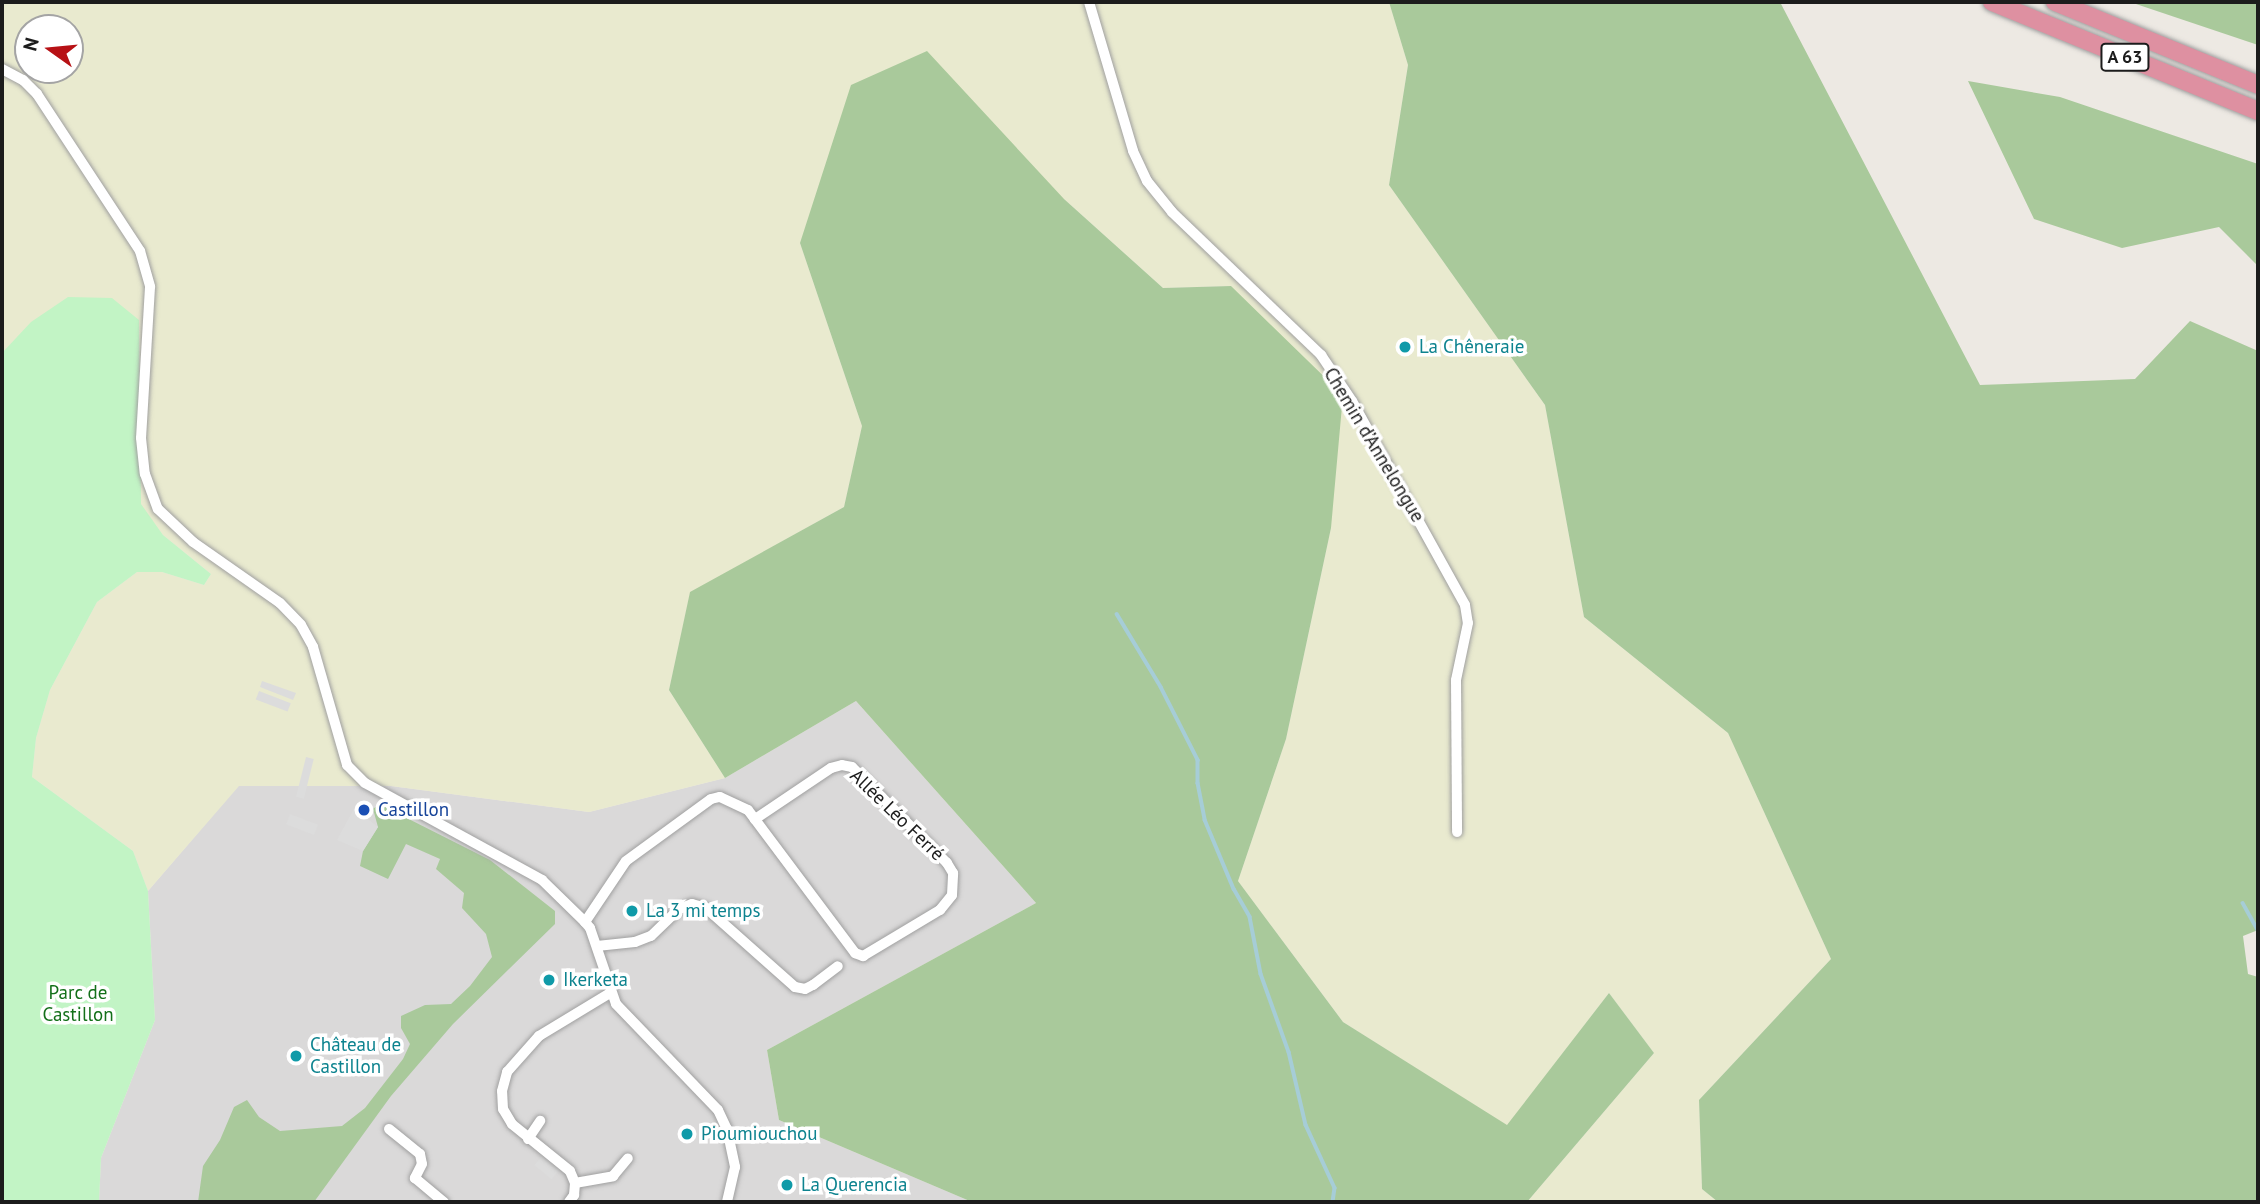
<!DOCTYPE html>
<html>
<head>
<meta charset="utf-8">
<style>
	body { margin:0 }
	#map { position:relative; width:2260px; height:1204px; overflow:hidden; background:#ede9e3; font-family:"PT Sans",sans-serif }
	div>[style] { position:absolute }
	.residential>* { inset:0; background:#dad9d9 }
	.farmland>* { inset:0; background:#e9eacf }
	.forest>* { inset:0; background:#a9c99b }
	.park>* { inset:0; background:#c2f4c5 }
	.parking>* { inset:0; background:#dcdcdc; transform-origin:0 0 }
	.stream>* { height:3.5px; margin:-1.75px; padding:0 1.75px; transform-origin:1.75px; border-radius:1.75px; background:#a6cdd7 }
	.roads { filter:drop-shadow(0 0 2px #a0a0a0) drop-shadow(0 0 2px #a0a0a0) }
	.minor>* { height:10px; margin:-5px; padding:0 5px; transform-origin:5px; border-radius:5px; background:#fff }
	.motorway>* { height:18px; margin:-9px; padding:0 9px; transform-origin:9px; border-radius:9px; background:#de90a1 }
	.dots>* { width:19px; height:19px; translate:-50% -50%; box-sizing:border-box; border:4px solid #fff; border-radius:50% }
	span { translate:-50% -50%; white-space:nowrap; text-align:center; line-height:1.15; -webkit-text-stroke:7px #fff; paint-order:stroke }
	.shield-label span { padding:2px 5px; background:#fff; border:2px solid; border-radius:5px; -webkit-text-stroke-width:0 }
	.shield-label { font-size:18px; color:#1c1c1c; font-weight:700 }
	.culture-label { font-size:19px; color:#0d838f }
	.left { translate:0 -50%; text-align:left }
	.street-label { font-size:19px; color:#1c1c1c }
	.transit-label { font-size:19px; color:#164399 }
	.park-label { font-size:19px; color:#14701a }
	.frame { position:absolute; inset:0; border:4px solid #1c1c1c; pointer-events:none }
	.north { position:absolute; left:14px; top:14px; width:70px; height:70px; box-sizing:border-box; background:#fff; border:2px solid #a4a4a4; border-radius:50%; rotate:285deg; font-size:19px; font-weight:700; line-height:28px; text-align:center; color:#1c1c1c }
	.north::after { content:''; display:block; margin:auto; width:24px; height:32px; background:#b71115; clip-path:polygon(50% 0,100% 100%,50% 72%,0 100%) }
</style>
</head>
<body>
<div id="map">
	<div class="residential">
		<i style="clip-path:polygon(856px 701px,1036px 903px,767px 1050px,779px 1120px,972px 1202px,99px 1202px,101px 1158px,155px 1020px,148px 891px,238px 786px,391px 786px,589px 812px,725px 778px)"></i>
	</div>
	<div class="farmland">
		<i style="clip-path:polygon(evenodd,2px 2px,1389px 2px,1408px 65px,1389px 185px,1545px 405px,1584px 617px,1728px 733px,1831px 959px,1699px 1100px,1702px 1189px,1718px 1202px,1527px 1202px,1654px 1053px,1609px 993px,1507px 1126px,1343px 1022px,1238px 881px,1286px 739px,1331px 528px,1231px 286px,1163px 288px,1064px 199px,800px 243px,862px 426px,844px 507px,690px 593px,669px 690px,725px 778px,589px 812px,391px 786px,239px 786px,148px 891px,133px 851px,32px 777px,36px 738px,50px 690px,97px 602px,137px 572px,162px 572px,204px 585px,211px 574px,163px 535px,140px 504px,139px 320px,2px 353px,2px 2px,28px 28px,70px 28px,70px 70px,28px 70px,28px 28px)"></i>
	</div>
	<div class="forest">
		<i style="clip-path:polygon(1389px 2px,1780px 2px,1980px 385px,2135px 379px,2190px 321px,2258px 351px,2258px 930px,2243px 936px,2248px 974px,2258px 977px,2258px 1202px,1718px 1202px,1702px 1189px,1699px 1100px,1831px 959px,1728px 733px,1584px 617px,1545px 405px,1389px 185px,1408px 65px)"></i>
		<i style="clip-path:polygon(2130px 2px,2258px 2px,2258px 45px)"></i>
		<i style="clip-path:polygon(927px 51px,1064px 199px,1163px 288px,1231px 286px,1343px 395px,1331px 528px,1286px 739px,1238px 881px,1343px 1022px,1507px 1125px,1609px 993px,1654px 1053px,1527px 1202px,972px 1202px,779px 1120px,767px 1050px,1036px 903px,856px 701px,725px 778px,669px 690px,690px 592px,844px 507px,862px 426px,800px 243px,851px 85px)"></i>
		<i style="clip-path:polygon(1968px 81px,2060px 97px,2258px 164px,2258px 266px,2219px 227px,2122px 248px,2034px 219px)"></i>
		<i style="clip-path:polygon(379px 804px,490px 860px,555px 911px,555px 924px,453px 1024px,391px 1096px,314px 1202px,198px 1202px,203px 1166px,220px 1140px,234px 1107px,247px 1100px,259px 1117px,280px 1131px,342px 1126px,365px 1108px,403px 1059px,410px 1044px,401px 1028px,401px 1016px,425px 1005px,451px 1004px,470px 986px,492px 957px,486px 934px,462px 908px,464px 893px,436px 869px,440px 859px,406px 844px,388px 879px,360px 866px,363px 851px,378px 827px,373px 809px)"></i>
	</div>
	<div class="park">
		<i style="clip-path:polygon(68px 297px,112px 298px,139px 320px,141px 504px,163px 535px,211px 574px,204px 585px,162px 572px,137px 572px,97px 602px,50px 690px,36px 738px,32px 777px,133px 851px,148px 891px,155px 1020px,101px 1158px,99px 1202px,2px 1202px,2px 353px,31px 322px)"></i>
	</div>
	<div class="parking">
		<i style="clip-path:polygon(262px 681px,296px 693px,293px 700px,260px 687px)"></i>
		<i style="left:259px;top:691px;width:34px;height:9px;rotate:21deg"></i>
		<i style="left:306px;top:757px;width:8px;height:41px;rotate:14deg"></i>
		<i style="clip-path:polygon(356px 805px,364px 809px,365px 817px,378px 827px,363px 851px,337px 840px)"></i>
		<i style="left:290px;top:814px;width:30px;height:11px;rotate:21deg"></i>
		<i style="left:542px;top:1156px;width:22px;height:12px;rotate:39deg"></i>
	</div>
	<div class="stream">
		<i style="left:1117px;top:614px;width:85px;rotate:58.9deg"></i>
		<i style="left:1161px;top:687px;width:82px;rotate:63.1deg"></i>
		<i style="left:1198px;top:760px;width:23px;rotate:90deg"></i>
		<i style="left:1198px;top:783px;width:38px;rotate:79deg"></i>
		<i style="left:1205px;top:820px;width:75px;rotate:67.2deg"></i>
		<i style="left:1234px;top:889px;width:32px;rotate:60deg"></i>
		<i style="left:1250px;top:917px;width:58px;rotate:79.1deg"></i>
		<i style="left:1261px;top:974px;width:83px;rotate:70.3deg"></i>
		<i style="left:1289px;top:1052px;width:75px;rotate:76.9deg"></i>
		<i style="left:1306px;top:1125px;width:69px;rotate:65.3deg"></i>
		<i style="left:1335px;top:1188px;width:14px;rotate:98deg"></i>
		<i style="left:2243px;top:903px;width:31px;rotate:61deg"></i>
	</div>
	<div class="roads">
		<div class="minor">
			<i style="left:1089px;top:2px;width:155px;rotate:73.5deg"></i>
			<i style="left:1133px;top:151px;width:33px;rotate:65deg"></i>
			<i style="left:1147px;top:181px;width:40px;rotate:51deg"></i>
			<i style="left:1172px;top:212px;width:207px;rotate:43.8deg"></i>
			<i style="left:1321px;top:355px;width:55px;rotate:56deg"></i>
			<i style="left:1352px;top:401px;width:233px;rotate:61deg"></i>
			<i style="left:1465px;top:605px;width:18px;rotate:81deg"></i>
			<i style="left:1468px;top:623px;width:58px;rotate:101.9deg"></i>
			<i style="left:1456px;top:680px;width:152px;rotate:89.6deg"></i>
			<i style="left:2px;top:69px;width:24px;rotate:28deg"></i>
			<i style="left:23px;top:80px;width:20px;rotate:45deg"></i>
			<i style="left:37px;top:94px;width:188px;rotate:56.7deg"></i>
			<i style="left:140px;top:251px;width:37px;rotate:74deg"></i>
			<i style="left:150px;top:287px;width:151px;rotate:93.4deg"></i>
			<i style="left:141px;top:438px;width:36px;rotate:84deg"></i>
			<i style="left:145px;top:474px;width:37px;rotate:70deg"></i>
			<i style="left:158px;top:509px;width:48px;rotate:43.3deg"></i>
			<i style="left:193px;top:542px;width:106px;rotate:35deg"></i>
			<i style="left:280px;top:603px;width:30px;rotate:46deg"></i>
			<i style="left:301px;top:625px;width:25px;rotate:61deg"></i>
			<i style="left:313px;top:647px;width:123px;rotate:73.9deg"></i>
			<i style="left:347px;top:765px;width:25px;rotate:45deg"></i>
			<i style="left:365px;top:783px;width:202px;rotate:28.7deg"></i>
			<i style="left:542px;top:880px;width:60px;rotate:44.3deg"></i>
			<i style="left:585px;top:922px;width:8px;rotate:50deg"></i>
			<i style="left:590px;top:928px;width:80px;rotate:71.1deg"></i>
			<i style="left:616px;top:1004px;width:147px;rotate:46.1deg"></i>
			<i style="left:718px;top:1110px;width:21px;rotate:65deg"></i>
			<i style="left:727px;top:1129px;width:39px;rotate:78deg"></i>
			<i style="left:735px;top:1167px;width:36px;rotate:103deg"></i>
			<i style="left:585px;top:922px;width:73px;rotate:-56.1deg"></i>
			<i style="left:626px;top:861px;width:105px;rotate:-36.1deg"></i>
			<i style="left:711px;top:799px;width:9px;rotate:-13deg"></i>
			<i style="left:720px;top:797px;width:31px;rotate:25deg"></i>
			<i style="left:748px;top:810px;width:179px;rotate:53.2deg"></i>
			<i style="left:855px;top:953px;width:9px;rotate:21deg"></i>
			<i style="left:863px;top:956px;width:90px;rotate:-30.9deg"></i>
			<i style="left:940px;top:910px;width:19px;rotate:-51deg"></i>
			<i style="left:952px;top:895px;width:22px;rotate:-87deg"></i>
			<i style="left:953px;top:873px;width:12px;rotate:-121deg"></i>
			<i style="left:947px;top:863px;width:135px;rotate:-134.7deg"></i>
			<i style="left:852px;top:767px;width:10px;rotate:-169deg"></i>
			<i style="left:842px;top:765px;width:11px;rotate:165deg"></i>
			<i style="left:831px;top:768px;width:92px;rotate:146.1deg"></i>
			<i style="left:597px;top:946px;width:38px;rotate:-6deg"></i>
			<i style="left:635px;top:942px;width:17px;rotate:-21deg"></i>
			<i style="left:651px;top:936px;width:39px;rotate:-44deg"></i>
			<i style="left:679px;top:909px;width:14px;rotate:-21deg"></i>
			<i style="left:692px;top:904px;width:15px;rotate:16deg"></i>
			<i style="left:706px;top:908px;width:119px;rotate:41.6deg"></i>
			<i style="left:795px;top:987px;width:10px;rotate:11deg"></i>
			<i style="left:805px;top:989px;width:9px;rotate:-27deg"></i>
			<i style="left:813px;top:985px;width:31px;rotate:-37deg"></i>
			<i style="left:389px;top:1129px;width:40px;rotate:39deg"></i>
			<i style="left:420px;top:1154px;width:10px;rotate:79deg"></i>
			<i style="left:422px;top:1164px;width:16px;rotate:117deg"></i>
			<i style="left:415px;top:1178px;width:38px;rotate:40deg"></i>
			<i style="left:528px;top:1139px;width:22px;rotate:-56deg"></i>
			<i style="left:575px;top:1183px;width:39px;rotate:-10deg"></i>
			<i style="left:613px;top:1176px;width:23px;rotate:-50deg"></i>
			<i style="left:569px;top:1202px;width:9px;rotate:-54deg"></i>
			<i style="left:574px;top:1195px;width:12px;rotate:-85deg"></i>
			<i style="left:575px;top:1183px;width:13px;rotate:-113deg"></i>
			<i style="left:570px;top:1171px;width:75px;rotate:-141deg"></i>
			<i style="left:512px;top:1124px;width:17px;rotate:-121deg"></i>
			<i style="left:503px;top:1109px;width:18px;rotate:-93deg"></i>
			<i style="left:502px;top:1091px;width:20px;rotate:-75deg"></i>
			<i style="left:507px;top:1072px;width:48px;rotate:-48.4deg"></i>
			<i style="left:539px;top:1036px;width:83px;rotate:-31.2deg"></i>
		</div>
		<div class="motorway">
			<i style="left:1992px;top:2px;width:287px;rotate:22.3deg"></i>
			<i style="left:2055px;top:2px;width:219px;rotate:22.2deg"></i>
		</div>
	</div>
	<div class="dots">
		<i style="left:1405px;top:347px;background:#0f9aa8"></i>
		<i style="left:364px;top:810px;background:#1a4fb4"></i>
		<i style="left:632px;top:911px;background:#0f9aa8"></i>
		<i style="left:549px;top:980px;background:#0f9aa8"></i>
		<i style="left:296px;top:1056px;background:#0f9aa8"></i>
		<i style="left:687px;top:1134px;background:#0f9aa8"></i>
		<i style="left:787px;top:1185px;background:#0f9aa8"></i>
	</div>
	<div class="shield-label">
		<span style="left:2125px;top:57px">A 63</span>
	</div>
	<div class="culture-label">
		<span class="left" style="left:1419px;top:347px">La Chêneraie</span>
		<span class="left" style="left:646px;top:911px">La 3 mi temps</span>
		<span class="left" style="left:563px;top:980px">Ikerketa</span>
		<span class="left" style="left:310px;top:1056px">Château de<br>Castillon</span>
		<span class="left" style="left:701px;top:1134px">Pioumiouchou</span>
		<span class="left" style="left:801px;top:1185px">La Querencia</span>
	</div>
	<div class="street-label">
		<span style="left:1374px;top:445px;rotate:59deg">Chemin d’Annelongue</span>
		<span style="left:897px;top:815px;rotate:44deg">Allée Léo Ferré</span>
	</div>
	<div class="transit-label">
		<span class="left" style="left:378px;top:810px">Castillon</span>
	</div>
	<div class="park-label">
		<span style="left:78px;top:1004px">Parc de<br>Castillon</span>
	</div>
	<div class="frame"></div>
	<div class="north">N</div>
</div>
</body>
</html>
